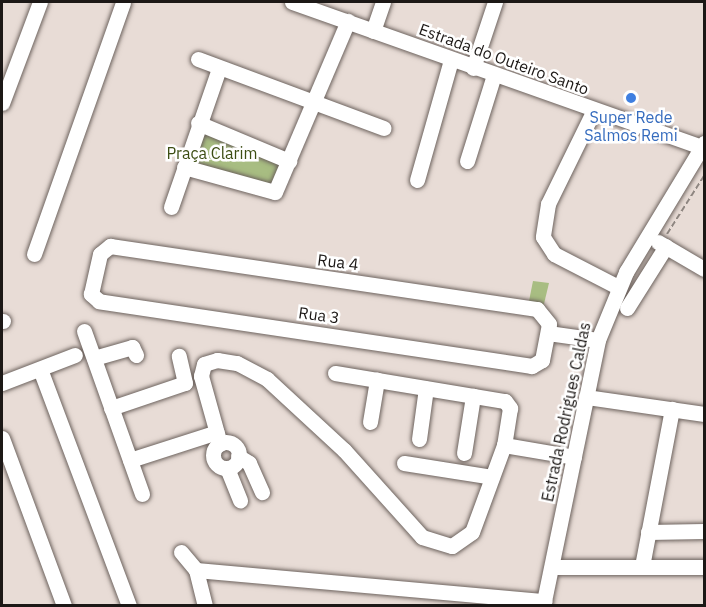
<!DOCTYPE html>
<html>
<head>
<meta charset="utf-8">
<style>
	body { margin:0 }
	#map { position:relative; width:706px; height:607px; overflow:hidden; background:#e8dcd6; font-family:"IBM Plex Sans",sans-serif }
	div>[style] { position:absolute }
	.green>* { inset:0; background:#a8bd82 }
	.path>* { height:2px; margin-top:-1px; transform-origin:0; background:repeating-linear-gradient(90deg,#8e8681 0 6px,transparent 0 9px) }
	.roads { filter:drop-shadow(0 0 2px #6d635e) drop-shadow(0 0 2px #6d635e) }
	.minor>* { height:15px; margin:-7.5px; padding:0 7.5px; transform-origin:7.5px; border-radius:7.5px; background:#fff }
	.minor>.ring { margin:-7.5px; padding:0; box-sizing:content-box; background:none; border:15px solid #fff; border-radius:50% }
	.dots>* { width:16px; height:16px; translate:-50% -50%; box-sizing:border-box; border:3px solid #fff; border-radius:50% }
	span { translate:-50% -50%; white-space:nowrap; text-align:center; line-height:1.15; -webkit-text-stroke:5px #fff; paint-order:stroke }
	.street-label { font-size:16px; color:#1c1816 }
	.shop-label { font-size:16px; color:#366cbe }
	.park-label { font-size:16px; color:#3c4d12 }
	.frame { position:absolute; inset:0; border:3px solid #1c1816; pointer-events:none }
</style>
</head>
<body>
<div id="map">
	<div class="green">
		<i style="clip-path:polygon(198px 123px,289px 161px,278px 189px,184px 167px)"></i>
		<i style="clip-path:polygon(533px 281px,549px 283px,543px 308px,528px 306px)"></i>
	</div>
	<div class="path">
		<i style="left:667px;top:234px;width:69px;rotate:-57.5deg"></i>
	</div>
	<div class="roads">
		<div class="minor">
			<i style="left:292px;top:2px;width:437px;rotate:19.5deg"></i>
			<i style="left:373px;top:31px;width:31px;rotate:-71deg"></i>
			<i style="left:198px;top:59px;width:198px;rotate:20.4deg"></i>
			<i style="left:473px;top:68px;width:70px;rotate:-71.6deg"></i>
			<i style="left:2px;top:103px;width:108px;rotate:-69.4deg"></i>
			<i style="left:594px;top:110px;width:105px;rotate:116.1deg"></i>
			<i style="left:548px;top:204px;width:33px;rotate:99deg"></i>
			<i style="left:543px;top:237px;width:20px;rotate:57deg"></i>
			<i style="left:554px;top:254px;width:72px;rotate:27.3deg"></i>
			<i style="left:198px;top:123px;width:99px;rotate:22.7deg"></i>
			<i style="left:467px;top:161px;width:90px;rotate:-72.6deg"></i>
			<i style="left:184px;top:167px;width:94px;rotate:15.4deg"></i>
			<i style="left:275px;top:192px;width:186px;rotate:-66.9deg"></i>
			<i style="left:417px;top:180px;width:125px;rotate:-74.2deg"></i>
			<i style="left:171px;top:207px;width:147px;rotate:-70.9deg"></i>
			<i style="left:658px;top:242px;width:53px;rotate:30.4deg"></i>
			<i style="left:110px;top:246px;width:432px;rotate:8.4deg"></i>
			<i style="left:537px;top:309px;width:19px;rotate:51deg"></i>
			<i style="left:549px;top:324px;width:37px;rotate:101deg"></i>
			<i style="left:542px;top:360px;width:12px;rotate:149deg"></i>
			<i style="left:532px;top:366px;width:438px;rotate:-171.5deg"></i>
			<i style="left:99px;top:301px;width:11px;rotate:-139deg"></i>
			<i style="left:91px;top:294px;width:41px;rotate:-77.3deg"></i>
			<i style="left:100px;top:254px;width:13px;rotate:-39deg"></i>
			<i style="left:34px;top:254px;width:267px;rotate:-70.5deg"></i>
			<i style="left:627px;top:308px;width:73px;rotate:-57.8deg"></i>
			<i style="left:2px;top:321px;width:1px"></i>
			<i style="left:84px;top:331px;width:173px;rotate:70.4deg"></i>
			<i style="left:548px;top:333px;width:50px;rotate:8deg"></i>
			<i style="left:94px;top:358px;width:40px;rotate:-16deg"></i>
			<i style="left:132px;top:347px;width:9px;rotate:63deg"></i>
			<i style="left:40px;top:369px;width:253px;rotate:69.4deg"></i>
			<i style="left:335px;top:373px;width:172px;rotate:9.4deg"></i>
			<i style="left:505px;top:401px;width:9px;rotate:54deg"></i>
			<i style="left:510px;top:408px;width:37px;rotate:99deg"></i>
			<i style="left:2px;top:383px;width:78px;rotate:-21deg"></i>
			<i style="left:586px;top:397px;width:119px;rotate:8.2deg"></i>
			<i style="left:111px;top:408px;width:78px;rotate:-18.7deg"></i>
			<i style="left:185px;top:383px;width:28px;rotate:-103deg"></i>
			<i style="left:370px;top:422px;width:43px;rotate:-80.5deg"></i>
			<i style="left:2px;top:438px;width:179px;rotate:69.7deg"></i>
			<i style="left:419px;top:439px;width:51px;rotate:-82.2deg"></i>
			<i class="ring" style="left:213px;top:442px;width:11px;height:11px"></i>
			<i style="left:220px;top:444px;width:71px;rotate:-105.6deg"></i>
			<i style="left:201px;top:376px;width:12px;rotate:-76deg"></i>
			<i style="left:204px;top:364px;width:14px;rotate:-17deg"></i>
			<i style="left:217px;top:360px;width:20px;rotate:9deg"></i>
			<i style="left:237px;top:363px;width:34px;rotate:28deg"></i>
			<i style="left:267px;top:379px;width:105px;rotate:42.7deg"></i>
			<i style="left:344px;top:450px;width:117px;rotate:48.1deg"></i>
			<i style="left:422px;top:537px;width:31px;rotate:17deg"></i>
			<i style="left:452px;top:546px;width:24px;rotate:-35deg"></i>
			<i style="left:472px;top:532px;width:93px;rotate:-69.8deg"></i>
			<i style="left:504px;top:445px;width:71px;rotate:9.7deg"></i>
			<i style="left:464px;top:453px;width:58px;rotate:-81deg"></i>
			<i style="left:238px;top:456px;width:13px;rotate:32deg"></i>
			<i style="left:249px;top:463px;width:32px;rotate:66deg"></i>
			<i style="left:130px;top:460px;width:91px;rotate:-17.8deg"></i>
			<i style="left:404px;top:463px;width:89px;rotate:9deg"></i>
			<i style="left:227px;top:468px;width:35px;rotate:68deg"></i>
			<i style="left:648px;top:532px;width:56px;rotate:-1deg"></i>
			<i style="left:181px;top:552px;width:23px;rotate:50deg"></i>
			<i style="left:196px;top:570px;width:37px;rotate:76deg"></i>
			<i style="left:643px;top:561px;width:155px;rotate:-79.2deg"></i>
			<i style="left:552px;top:567px;width:152px"></i>
			<i style="left:196px;top:570px;width:350px;rotate:5.1deg"></i>
			<i style="left:543px;top:606px;width:272px;rotate:-78.3deg"></i>
			<i style="left:598px;top:340px;width:74px;rotate:-67.6deg"></i>
			<i style="left:626px;top:272px;width:151px;rotate:-58.8deg"></i>
		</div>
	</div>
	<div class="dots">
		<i style="left:631px;top:98px;background:#3f7fe0"></i>
	</div>
	<div class="street-label">
		<span style="left:504px;top:59px;rotate:20deg">Estrada do Outeiro Santo</span>
		<span style="left:338px;top:262px;rotate:7deg">Rua 4</span>
		<span style="left:319px;top:315px;rotate:8deg">Rua 3</span>
		<span style="left:566px;top:412px;rotate:-78deg">Estrada Rodrigues Caldas</span>
	</div>
	<div class="shop-label">
		<span style="left:631px;top:126px">Super Rede<br>Salmos Remi</span>
	</div>
	<div class="park-label">
		<span style="left:212px;top:153px">Praça Clarim</span>
	</div>
	<div class="frame"></div>
</div>
</body>
</html>
